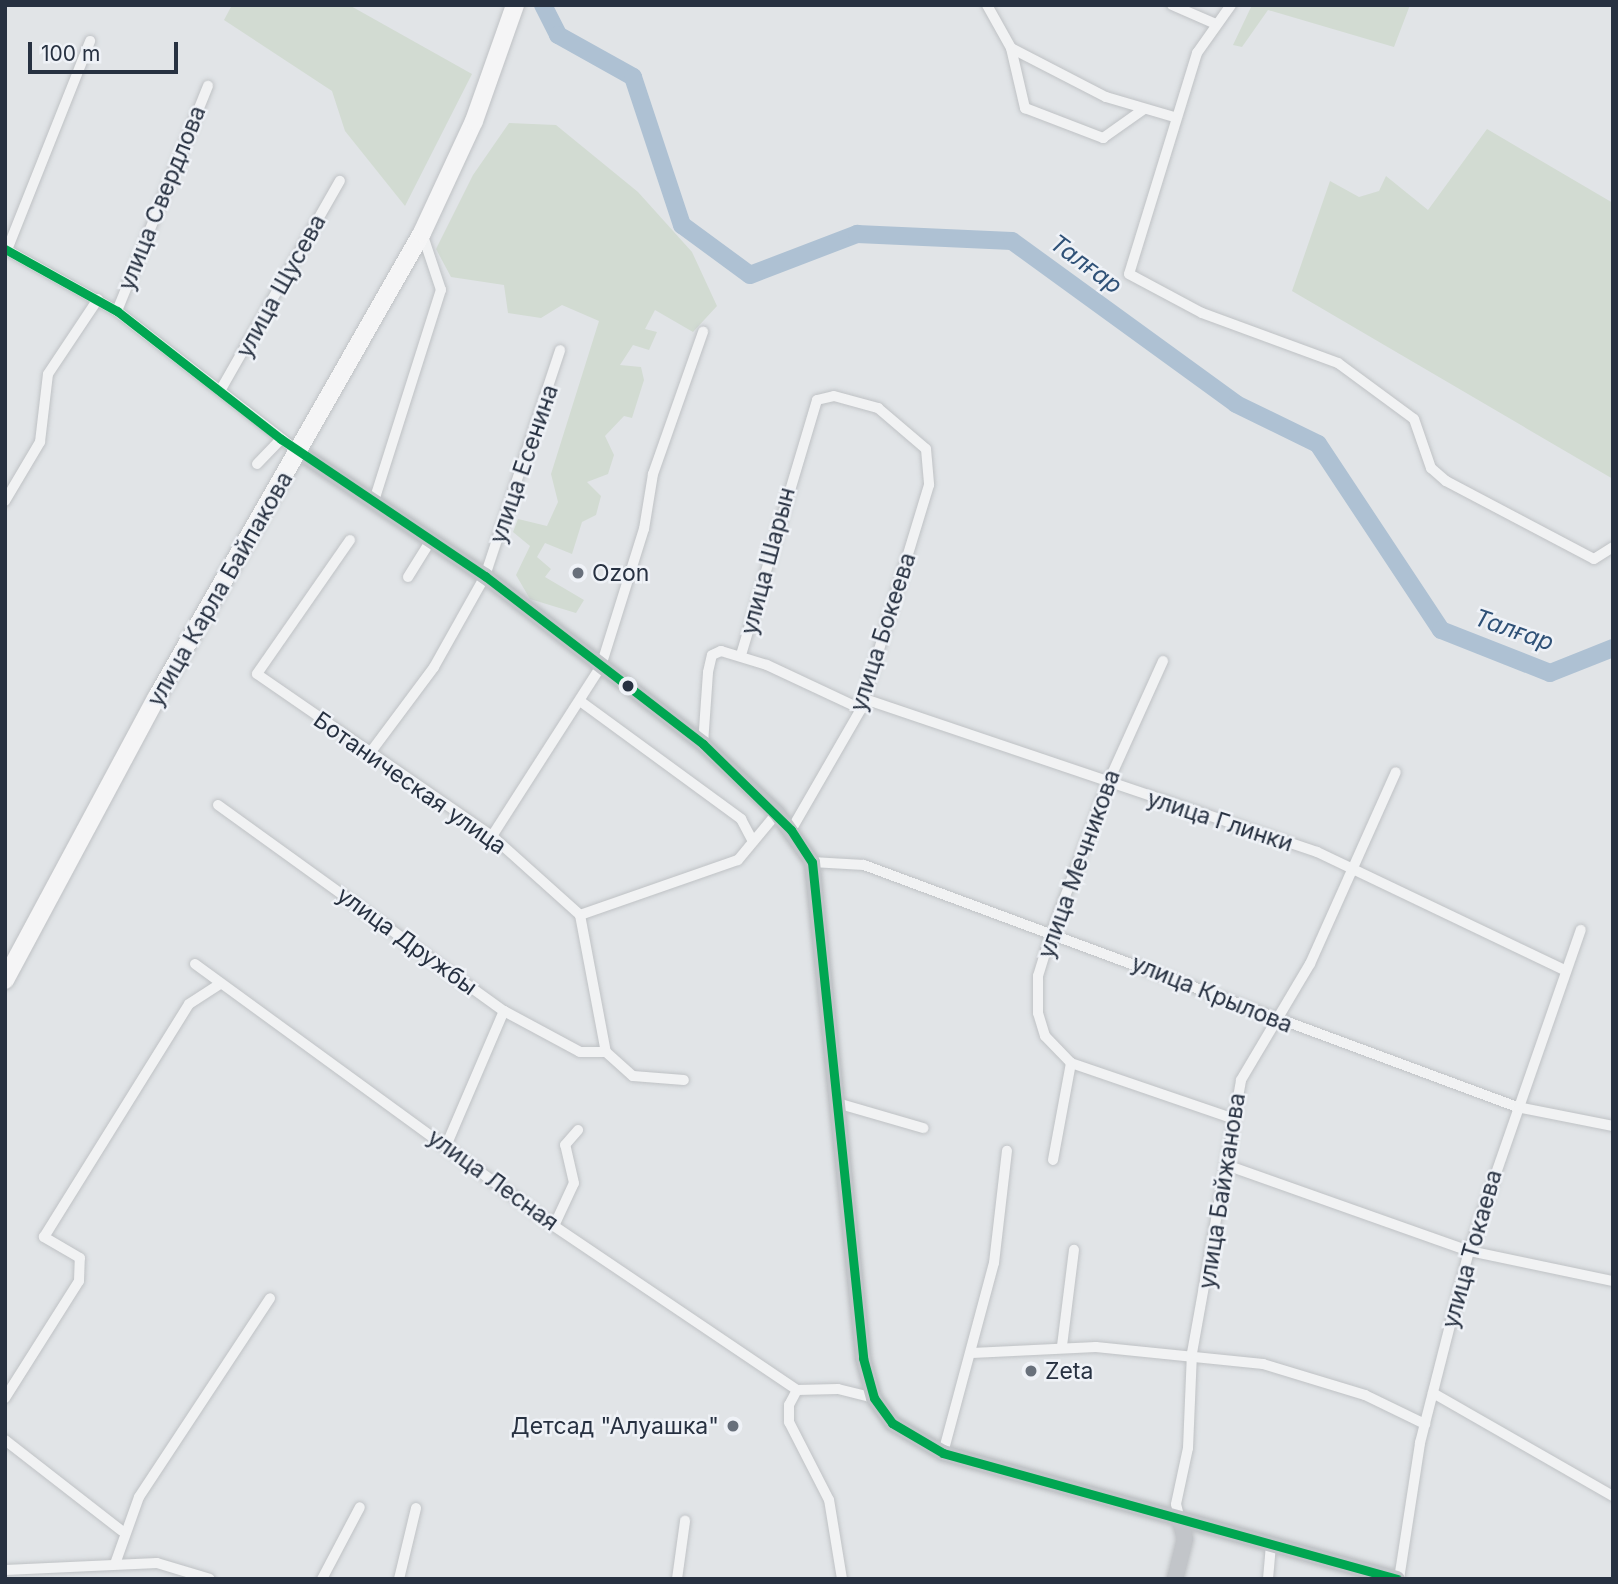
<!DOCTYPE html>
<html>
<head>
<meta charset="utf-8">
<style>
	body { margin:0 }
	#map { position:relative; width:1618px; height:1584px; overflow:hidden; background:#e1e4e7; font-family:Inter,sans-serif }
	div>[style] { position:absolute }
	.green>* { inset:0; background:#d2dbd2 }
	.river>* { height:18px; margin:-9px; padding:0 9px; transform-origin:9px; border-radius:9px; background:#aec1d3 }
	.roads { filter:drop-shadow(0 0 2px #bfc2c5) drop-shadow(0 0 2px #bfc2c5) }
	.street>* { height:10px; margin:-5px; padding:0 5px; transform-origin:5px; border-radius:5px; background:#f1f2f3 }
	.secondary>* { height:16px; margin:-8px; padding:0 8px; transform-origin:8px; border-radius:8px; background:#c2c5c9 }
	.primary>* { height:18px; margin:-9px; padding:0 9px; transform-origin:9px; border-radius:9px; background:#f5f5f6 }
	.bus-1>* { height:9px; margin:-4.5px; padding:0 4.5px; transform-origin:4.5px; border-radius:4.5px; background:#00a651 }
	.dots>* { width:19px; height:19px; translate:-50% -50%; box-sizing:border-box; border:4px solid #eff2f7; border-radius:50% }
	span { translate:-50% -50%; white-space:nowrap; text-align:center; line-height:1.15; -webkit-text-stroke:5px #eff2f7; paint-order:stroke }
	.street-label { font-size:23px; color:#273141 }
	.poi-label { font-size:23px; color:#273141 }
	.left { translate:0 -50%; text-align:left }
	.right { translate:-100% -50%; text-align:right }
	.water-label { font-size:24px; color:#2f5177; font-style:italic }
	.frame { position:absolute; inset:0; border:7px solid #273141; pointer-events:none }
	.scale { position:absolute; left:28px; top:42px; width:150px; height:32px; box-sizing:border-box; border:4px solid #273141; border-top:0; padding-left:9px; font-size:21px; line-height:24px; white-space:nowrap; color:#273141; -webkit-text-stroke:5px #eff2f7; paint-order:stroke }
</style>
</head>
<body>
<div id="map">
	<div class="green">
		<i style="clip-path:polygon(232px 5px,349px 5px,472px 74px,405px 206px,345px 131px,332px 91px,224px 20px)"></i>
		<i style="clip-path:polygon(1252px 5px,1410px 5px,1394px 47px,1268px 10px,1242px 47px,1233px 45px)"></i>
		<i style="clip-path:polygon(509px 123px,556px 125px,638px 192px,692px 252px,717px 306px,693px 332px,655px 310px,645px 329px,657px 332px,649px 350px,633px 345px,620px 365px,641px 367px,644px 380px,632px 418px,624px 416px,605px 436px,614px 455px,608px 474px,587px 482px,601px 496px,596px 515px,582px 522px,572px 554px,545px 543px,537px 557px,551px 569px,545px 577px,584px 600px,576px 613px,530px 599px,516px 575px,530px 546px,513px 532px,518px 519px,547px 526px,558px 502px,551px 474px,599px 321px,562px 305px,541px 318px,508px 313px,504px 285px,451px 277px,436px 249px,473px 175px)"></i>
		<i style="clip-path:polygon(1487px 129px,1613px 203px,1613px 479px,1292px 291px,1330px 181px,1359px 197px,1379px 191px,1386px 176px,1428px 210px)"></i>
	</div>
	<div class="river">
		<i style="left:543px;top:5px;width:34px;rotate:63deg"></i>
		<i style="left:558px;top:35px;width:86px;rotate:29.2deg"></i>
		<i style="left:633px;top:77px;width:156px;rotate:71.7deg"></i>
		<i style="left:682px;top:225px;width:84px;rotate:36.3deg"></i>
		<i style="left:750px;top:275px;width:115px;rotate:-21deg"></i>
		<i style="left:857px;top:234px;width:155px;rotate:2.6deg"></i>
		<i style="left:1012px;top:241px;width:277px;rotate:36deg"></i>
		<i style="left:1236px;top:404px;width:91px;rotate:26deg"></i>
		<i style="left:1318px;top:444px;width:223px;rotate:56.5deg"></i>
		<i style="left:1441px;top:630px;width:117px;rotate:21.5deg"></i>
		<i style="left:1550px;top:673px;width:68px;rotate:-21.6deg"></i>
	</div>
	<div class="roads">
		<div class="street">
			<i style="left:987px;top:5px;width:49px;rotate:60.8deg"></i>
			<i style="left:1011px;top:48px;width:107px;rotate:27.3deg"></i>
			<i style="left:1106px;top:97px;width:71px;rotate:16.4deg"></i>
			<i style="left:1172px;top:5px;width:48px;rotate:23.4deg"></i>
			<i style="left:1231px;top:5px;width:59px;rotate:125.3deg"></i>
			<i style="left:1197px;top:53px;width:231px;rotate:107.1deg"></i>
			<i style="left:1129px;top:274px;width:83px;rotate:28.1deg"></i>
			<i style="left:1202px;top:313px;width:145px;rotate:20.2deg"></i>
			<i style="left:1338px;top:363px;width:94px;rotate:36.4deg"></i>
			<i style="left:1414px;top:419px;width:52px;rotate:70.9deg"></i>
			<i style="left:1431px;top:468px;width:20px;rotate:41deg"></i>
			<i style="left:1446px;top:481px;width:167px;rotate:27.8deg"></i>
			<i style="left:1594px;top:559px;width:22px;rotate:-32deg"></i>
			<i style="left:1011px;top:48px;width:62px;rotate:76.9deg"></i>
			<i style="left:1025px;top:108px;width:84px;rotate:21deg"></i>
			<i style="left:1103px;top:138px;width:50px;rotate:-35.3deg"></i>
			<i style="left:5px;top:249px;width:128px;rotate:29deg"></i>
			<i style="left:117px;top:311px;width:230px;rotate:37.8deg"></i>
			<i style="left:7px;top:250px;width:225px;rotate:-68.3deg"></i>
			<i style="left:117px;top:311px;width:243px;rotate:-68deg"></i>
			<i style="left:220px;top:391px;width:242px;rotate:-60.3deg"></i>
			<i style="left:257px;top:464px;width:35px;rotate:-46deg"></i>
			<i style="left:5px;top:501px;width:69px;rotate:-59.3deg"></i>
			<i style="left:40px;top:442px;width:68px;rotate:-83.3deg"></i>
			<i style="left:48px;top:374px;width:90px;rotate:-56.3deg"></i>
			<i style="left:373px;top:504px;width:225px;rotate:-72.4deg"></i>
			<i style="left:441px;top:290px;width:60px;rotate:-108.4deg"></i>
			<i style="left:350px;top:540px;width:163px;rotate:124.8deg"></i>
			<i style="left:257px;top:674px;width:285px;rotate:34.6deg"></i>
			<i style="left:492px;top:836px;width:118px;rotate:41.9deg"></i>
			<i style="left:580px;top:915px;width:139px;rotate:79.3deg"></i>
			<i style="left:606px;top:1052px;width:36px;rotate:42deg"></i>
			<i style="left:633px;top:1076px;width:51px;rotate:4.5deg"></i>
			<i style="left:408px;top:577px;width:44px;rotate:-58.1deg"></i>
			<i style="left:741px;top:655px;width:266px;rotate:-73.4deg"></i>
			<i style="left:817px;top:400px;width:17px;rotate:-13deg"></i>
			<i style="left:834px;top:396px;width:46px;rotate:15.3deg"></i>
			<i style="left:878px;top:408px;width:63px;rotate:40.5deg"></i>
			<i style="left:926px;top:449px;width:36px;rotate:85deg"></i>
			<i style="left:929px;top:485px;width:234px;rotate:106.9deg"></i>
			<i style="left:861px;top:709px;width:140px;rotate:120deg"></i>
			<i style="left:1163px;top:661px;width:136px;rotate:114.3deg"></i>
			<i style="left:1107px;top:785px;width:159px;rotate:110.6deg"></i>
			<i style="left:1051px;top:934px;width:44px;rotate:107.2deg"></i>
			<i style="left:1038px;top:976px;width:37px;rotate:90deg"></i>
			<i style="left:1038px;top:1013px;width:24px;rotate:73deg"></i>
			<i style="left:1045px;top:1036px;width:37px;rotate:46deg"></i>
			<i style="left:1071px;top:1063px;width:170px;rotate:18.9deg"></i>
			<i style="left:865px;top:699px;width:477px;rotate:18.7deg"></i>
			<i style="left:1317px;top:852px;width:274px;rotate:25.5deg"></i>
			<i style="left:580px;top:701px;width:200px;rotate:36.2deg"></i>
			<i style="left:741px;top:819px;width:24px;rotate:62deg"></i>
			<i style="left:703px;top:744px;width:72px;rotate:-86deg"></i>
			<i style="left:708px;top:672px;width:17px;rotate:-77deg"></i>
			<i style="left:712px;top:655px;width:10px;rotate:-24deg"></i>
			<i style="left:721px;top:651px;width:48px;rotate:16.9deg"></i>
			<i style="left:767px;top:665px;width:104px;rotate:25.1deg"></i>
			<i style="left:370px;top:753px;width:107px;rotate:-53.3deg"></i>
			<i style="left:434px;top:667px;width:104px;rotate:-60.7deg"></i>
			<i style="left:485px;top:576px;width:238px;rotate:-71.6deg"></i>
			<i style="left:218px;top:805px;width:352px;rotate:35.8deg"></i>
			<i style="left:504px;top:1011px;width:86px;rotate:28.3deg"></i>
			<i style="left:580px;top:1052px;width:26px"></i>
			<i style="left:492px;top:836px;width:202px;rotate:-57.3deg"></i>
			<i style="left:601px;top:666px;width:144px;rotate:-72.6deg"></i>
			<i style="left:644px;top:529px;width:56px;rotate:-80.7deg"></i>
			<i style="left:653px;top:474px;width:151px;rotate:-70.6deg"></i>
			<i style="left:812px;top:862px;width:52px;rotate:3.3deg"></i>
			<i style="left:864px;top:865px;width:696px;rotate:20.33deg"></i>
			<i style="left:1517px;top:1107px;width:98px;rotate:11.2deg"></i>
			<i style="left:580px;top:915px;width:167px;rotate:-19.2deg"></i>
			<i style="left:738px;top:860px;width:61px;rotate:-50.3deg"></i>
			<i style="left:195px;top:964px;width:444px;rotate:36.1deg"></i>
			<i style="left:554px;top:1226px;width:293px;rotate:34deg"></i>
			<i style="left:837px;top:1103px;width:90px;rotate:16.2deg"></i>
			<i style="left:446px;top:1146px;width:147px;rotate:-66.8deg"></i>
			<i style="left:1053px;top:1160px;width:99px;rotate:-79.5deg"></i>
			<i style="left:1226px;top:1165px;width:258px;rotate:19.5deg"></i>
			<i style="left:1469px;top:1251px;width:147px;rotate:11.8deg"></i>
			<i style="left:554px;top:1226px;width:47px;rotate:-65.1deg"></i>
			<i style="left:574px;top:1183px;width:39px;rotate:-103deg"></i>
			<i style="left:565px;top:1145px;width:20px;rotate:-49deg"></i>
			<i style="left:1062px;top:1346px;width:97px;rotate:-82.9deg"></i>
			<i style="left:972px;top:1353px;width:124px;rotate:-2.8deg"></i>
			<i style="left:1096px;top:1347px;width:168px;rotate:5.8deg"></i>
			<i style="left:1263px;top:1364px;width:107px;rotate:16.9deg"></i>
			<i style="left:1365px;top:1395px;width:67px;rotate:25.8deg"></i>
			<i style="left:1433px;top:1393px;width:207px;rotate:29.8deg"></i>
			<i style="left:5px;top:1398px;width:138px;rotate:-57.7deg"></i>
			<i style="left:79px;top:1281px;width:23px;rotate:-88deg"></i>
			<i style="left:80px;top:1258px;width:42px;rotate:-149.7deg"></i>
			<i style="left:44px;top:1237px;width:274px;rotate:-58.1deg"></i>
			<i style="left:189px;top:1004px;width:35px;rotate:-33deg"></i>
			<i style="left:5px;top:1440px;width:148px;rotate:37.9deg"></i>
			<i style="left:943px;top:1453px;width:197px;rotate:-75deg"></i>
			<i style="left:994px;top:1263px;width:113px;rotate:-83.4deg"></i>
			<i style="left:1180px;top:1520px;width:16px;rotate:-104deg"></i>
			<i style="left:1176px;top:1504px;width:57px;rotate:-77.9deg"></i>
			<i style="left:1188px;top:1448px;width:95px;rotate:-87.6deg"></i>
			<i style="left:1192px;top:1353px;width:277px;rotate:-79.8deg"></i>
			<i style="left:1241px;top:1080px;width:135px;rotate:-59.3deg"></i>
			<i style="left:1310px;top:964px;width:210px;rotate:-65.9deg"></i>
			<i style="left:115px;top:1564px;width:71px;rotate:-70.3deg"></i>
			<i style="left:139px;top:1497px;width:238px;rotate:-56.6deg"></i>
			<i style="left:5px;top:1570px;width:152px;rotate:-2.6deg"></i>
			<i style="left:157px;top:1563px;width:55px;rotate:16.8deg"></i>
			<i style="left:322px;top:1579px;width:81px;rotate:-62.2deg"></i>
			<i style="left:399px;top:1579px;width:73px;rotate:-76.5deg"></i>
			<i style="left:677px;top:1579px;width:59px;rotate:-82.1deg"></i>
			<i style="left:842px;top:1579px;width:80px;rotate:-99.3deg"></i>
			<i style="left:829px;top:1500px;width:88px;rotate:-117.1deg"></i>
			<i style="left:789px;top:1422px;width:17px;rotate:-90deg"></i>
			<i style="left:789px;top:1405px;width:17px;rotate:-62deg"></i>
			<i style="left:797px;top:1390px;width:41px;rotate:-1.4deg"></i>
			<i style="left:838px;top:1389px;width:37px;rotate:14deg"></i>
			<i style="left:1268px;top:1579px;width:32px;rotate:-85deg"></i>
			<i style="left:1399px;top:1579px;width:138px;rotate:-81.2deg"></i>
			<i style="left:1420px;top:1443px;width:198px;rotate:-75.7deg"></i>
			<i style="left:1469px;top:1251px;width:340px;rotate:-70.8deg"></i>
		</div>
		<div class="secondary">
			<i style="left:299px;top:452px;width:224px;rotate:33.7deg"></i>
			<i style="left:485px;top:576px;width:275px;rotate:37.6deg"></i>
			<i style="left:703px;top:744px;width:101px;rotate:43deg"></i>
			<i style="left:777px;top:813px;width:60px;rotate:54.5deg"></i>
			<i style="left:812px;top:862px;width:499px;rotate:84.1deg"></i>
			<i style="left:863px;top:1358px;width:41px;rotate:74.6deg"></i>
			<i style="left:874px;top:1398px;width:31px;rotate:54deg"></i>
			<i style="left:892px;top:1423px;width:59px;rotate:30.5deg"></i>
			<i style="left:943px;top:1453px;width:471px;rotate:15.5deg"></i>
			<i style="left:1175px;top:1579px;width:41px;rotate:-76deg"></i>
			<i style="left:1185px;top:1539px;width:20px;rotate:-105deg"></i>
		</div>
		<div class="primary">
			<i style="left:5px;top:980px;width:321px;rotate:-61.8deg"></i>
			<i style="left:157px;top:697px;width:534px;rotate:-60.27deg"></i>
			<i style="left:422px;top:233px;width:123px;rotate:-65.1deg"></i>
			<i style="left:474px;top:121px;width:123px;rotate:-70.5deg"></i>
		</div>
	</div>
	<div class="bus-1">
		<i style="left:5px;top:249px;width:128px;rotate:29deg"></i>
		<i style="left:117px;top:311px;width:208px;rotate:38deg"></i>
		<i style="left:281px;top:439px;width:246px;rotate:33.9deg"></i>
		<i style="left:485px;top:576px;width:275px;rotate:37.6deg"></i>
		<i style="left:703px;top:744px;width:123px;rotate:44.3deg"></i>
		<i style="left:791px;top:830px;width:38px;rotate:57deg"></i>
		<i style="left:812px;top:862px;width:499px;rotate:84.1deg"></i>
		<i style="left:863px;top:1358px;width:41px;rotate:74.6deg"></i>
		<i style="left:874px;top:1398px;width:31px;rotate:54deg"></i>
		<i style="left:892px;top:1423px;width:59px;rotate:30.5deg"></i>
		<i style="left:943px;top:1453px;width:471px;rotate:15.5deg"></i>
	</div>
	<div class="dots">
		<i style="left:578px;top:573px;background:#68707b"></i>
		<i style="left:628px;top:686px;background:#273141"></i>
		<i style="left:1031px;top:1371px;background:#68707b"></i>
		<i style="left:733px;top:1426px;background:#68707b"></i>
	</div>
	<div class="street-label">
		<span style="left:162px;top:198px;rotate:-68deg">улица Свердлова</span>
		<span style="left:281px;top:286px;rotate:-61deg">улица Щусева</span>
		<span style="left:524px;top:464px;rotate:-71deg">улица Есенина</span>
		<span style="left:768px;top:561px;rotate:-75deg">улица Шарын</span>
		<span style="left:220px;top:589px;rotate:-60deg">улица Карла Байпакова</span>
		<span style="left:883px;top:632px;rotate:-72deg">улица Бокеева</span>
		<span style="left:410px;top:783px;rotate:35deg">Ботаническая улица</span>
		<span style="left:1220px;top:821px;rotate:18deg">улица Глинки</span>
		<span style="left:1079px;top:864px;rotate:-70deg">улица Мечникова</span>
		<span style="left:407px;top:941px;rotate:36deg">улица Дружбы</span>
		<span style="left:1212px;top:994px;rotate:22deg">улица Крылова</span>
		<span style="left:493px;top:1180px;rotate:36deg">улица Лесная</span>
		<span style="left:1222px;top:1191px;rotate:-81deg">улица Байжанова</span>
		<span style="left:1472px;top:1249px;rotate:-74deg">улица Токаева</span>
	</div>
	<div class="poi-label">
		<span class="left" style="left:592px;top:573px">Ozon</span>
		<span class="left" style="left:1045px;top:1371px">Zeta</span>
		<span class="right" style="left:719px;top:1426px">Детсад "Алуашка"</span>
	</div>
	<div class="water-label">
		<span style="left:1086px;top:264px;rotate:36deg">Талғар</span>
		<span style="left:1514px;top:630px;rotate:19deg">Талғар</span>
	</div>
	<div class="frame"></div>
	<div class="scale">100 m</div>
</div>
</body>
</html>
